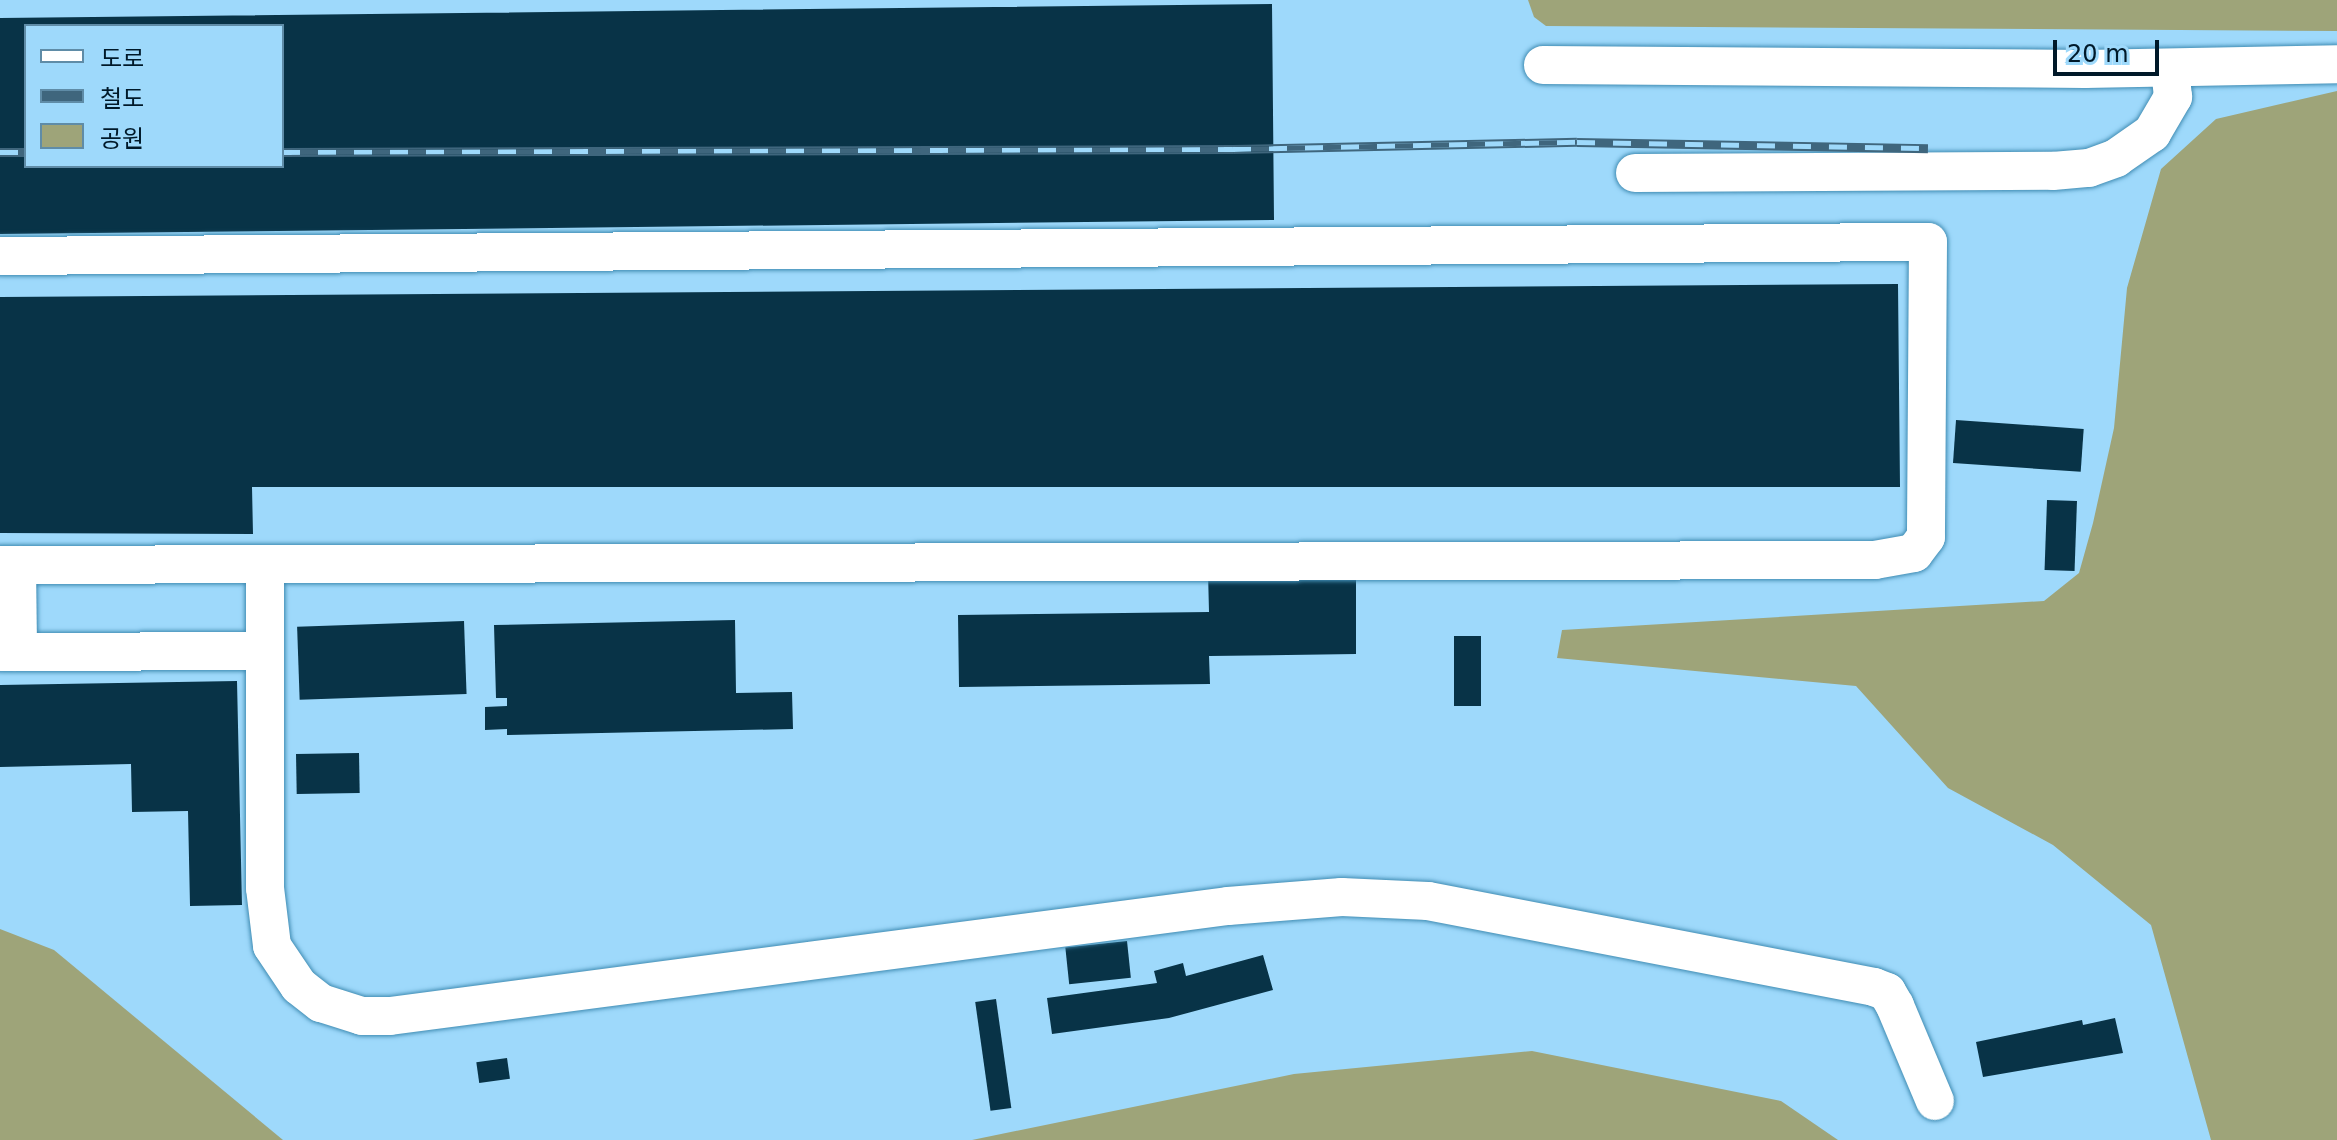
<!DOCTYPE html>
<html>
<head>
<meta charset="utf-8">
<style>
	body { margin:0 }
	#map { position:relative; width:2337px; height:1140px; overflow:hidden; background:#9ed9fb; font-family:"DejaVu Sans","Noto Sans KR",sans-serif }
	div>[style] { position:absolute }
	.green>* { inset:0; background:#9ea479 }
	.building>* { inset:0; background:#083347; transform-origin:0 0 }
	.roads { filter:drop-shadow(0 0 2px #408cb3) drop-shadow(0 0 2px #408cb3) }
	.minor>* { height:38px; margin:-19px; padding:0 19px; transform-origin:19px; border-radius:19px; background:#fff }
	.rail>* { height:9px; margin-top:-4.5px; transform-origin:0; background:repeating-linear-gradient(90deg,#9ed9fb 0 18px,#3f667d 0 36px); box-sizing:border-box; border-block:2px solid #3f667d }
	span { translate:-50% -50%; white-space:nowrap; text-align:center; line-height:1.15; -webkit-text-stroke:8px #9ed9fb; paint-order:stroke }
	.legend { position:absolute; left:24px; top:24px; width:260px; height:144px; box-sizing:border-box; background:#9ed9fb; border:2px solid #5f8ca7; margin:0; padding:10px 14px; list-style:none; font-size:24px; color:#001929 }
	.legend li { display:flex; align-items:center; gap:16px; height:40px }
	.legend b { width:40px; border:2px solid #5f8ca7 }
	.scale { position:absolute; left:2053px; top:40px; width:106px; height:36px; box-sizing:border-box; border:4px solid #001929; border-top:0; padding-left:10px; font-size:24px; line-height:28px; white-space:nowrap; color:#001929; -webkit-text-stroke:6px #9ed9fb; paint-order:stroke }
</style>
</head>
<body>
<div id="map">
	<div class="green">
		<i style="clip-path:polygon(1528px 0,2337px 0,2337px 31px,1546px 26px,1534px 17px)"></i>
		<i style="clip-path:polygon(2337px 91px,2337px 1140px,2211px 1140px,2151px 925px,2053px 845px,1948px 788px,1856px 686px,1557px 658px,1562px 630px,2044px 601px,2079px 573px,2093px 523px,2114px 428px,2127px 288px,2161px 169px,2216px 119px)"></i>
		<i style="clip-path:polygon(0 929px,54px 950px,283px 1140px,0 1140px)"></i>
		<i style="clip-path:polygon(1532px 1051px,1781px 1101px,1838px 1140px,972px 1140px,1294px 1074px)"></i>
	</div>
	<div class="building">
		<i style="clip-path:polygon(evenodd,1272px 4px,1274px 220px,0 234px,0 18px,1272px 4px,26px 26px,282px 26px,282px 166px,26px 166px,26px 26px)"></i>
		<i style="clip-path:polygon(1898px 284px,1900px 487px,252px 487px,253px 534px,0 533px,0 297px)"></i>
		<i style="left:1956px;top:420px;width:128px;height:43px;rotate:4deg"></i>
		<i style="left:2047px;top:500px;width:30px;height:70px;rotate:2deg"></i>
		<i style="clip-path:polygon(1356px 569px,1356px 654px,1209px 656px,1210px 684px,959px 687px,958px 615px,1209px 612px,1208px 572px)"></i>
		<i style="clip-path:polygon(735px 620px,736px 693px,792px 692px,793px 729px,507px 735px,507px 729px,485px 730px,485px 707px,507px 706px,507px 698px,496px 698px,494px 625px)"></i>
		<i style="left:464px;top:621px;width:73px;height:167px;rotate:88deg"></i>
		<i style="left:1454px;top:636px;width:27px;height:70px"></i>
		<i style="clip-path:polygon(237px 681px,242px 905px,190px 906px,188px 811px,132px 812px,131px 764px,0 767px,0 685px)"></i>
		<i style="left:359px;top:753px;width:40px;height:63px;rotate:89deg"></i>
		<i style="left:1127px;top:941px;width:37px;height:62px;rotate:84deg"></i>
		<i style="clip-path:polygon(1263px 955px,1273px 990px,1169px 1018px,1052px 1034px,1047px 998px,1157px 983px,1154px 971px,1183px 963px,1186px 976px)"></i>
		<i style="left:996px;top:999px;width:110px;height:21px;rotate:82deg"></i>
		<i style="clip-path:polygon(2115px 1018px,2123px 1053px,1983px 1077px,1976px 1042px,2082px 1020px,2083px 1025px)"></i>
		<i style="left:507px;top:1058px;width:21px;height:31px;rotate:82deg"></i>
	</div>
	<div class="roads">
		<div class="minor">
			<i style="left:1543px;top:65px;width:542px;rotate:0.42deg"></i>
			<i style="left:2085px;top:69px;width:252px;rotate:-1.1deg"></i>
			<i style="left:1635px;top:173px;width:418px;rotate:-0.3deg"></i>
			<i style="left:2053px;top:171px;width:36px;rotate:-5deg"></i>
			<i style="left:2089px;top:168px;width:29px;rotate:-20deg"></i>
			<i style="left:2116px;top:158px;width:44px;rotate:-34.8deg"></i>
			<i style="left:2152px;top:133px;width:42px;rotate:-59.7deg"></i>
			<i style="left:2173px;top:97px;width:28px;rotate:-96deg"></i>
			<i style="left:0;top:256px;width:1928px;rotate:-0.42deg"></i>
			<i style="left:1928px;top:242px;width:295px;rotate:90.4deg"></i>
			<i style="left:1926px;top:537px;width:20px;rotate:127deg"></i>
			<i style="left:1914px;top:553px;width:40px;rotate:170deg"></i>
			<i style="left:1875px;top:560px;width:1875px;rotate:179.85deg"></i>
			<i style="left:17px;top:565px;width:87px;rotate:89.3deg"></i>
			<i style="left:265px;top:651px;width:87px;rotate:-90deg"></i>
			<i style="left:0;top:652px;width:265px;rotate:-0.2deg"></i>
			<i style="left:265px;top:651px;width:237px;rotate:90deg"></i>
			<i style="left:265px;top:888px;width:58px;rotate:83.1deg"></i>
			<i style="left:272px;top:946px;width:48px;rotate:56deg"></i>
			<i style="left:299px;top:986px;width:28px;rotate:38deg"></i>
			<i style="left:321px;top:1003px;width:43px;rotate:17.6deg"></i>
			<i style="left:362px;top:1016px;width:28px"></i>
			<i style="left:390px;top:1016px;width:845px;rotate:-7.48deg"></i>
			<i style="left:1228px;top:906px;width:114px;rotate:-4.5deg"></i>
			<i style="left:1342px;top:897px;width:86px;rotate:2.7deg"></i>
			<i style="left:1428px;top:901px;width:454px;rotate:10.9deg"></i>
			<i style="left:1874px;top:987px;width:14px;rotate:21deg"></i>
			<i style="left:1887px;top:992px;width:16px;rotate:60deg"></i>
			<i style="left:1895px;top:1006px;width:103px;rotate:67.2deg"></i>
		</div>
	</div>
	<div class="rail">
		<i style="left:0;top:152px;width:26px"></i>
		<i style="left:282px;top:152px;width:951px;rotate:-0.18deg"></i>
		<i style="left:1233px;top:149px;width:344px;rotate:-1.2deg"></i>
		<i style="left:1577px;top:142px;width:351px;rotate:1deg"></i>
	</div>
	<ul class="legend">
	<li><b style="height:10px;background:#fff"></b>도로</li>
	<li><b style="height:10px;background:#3f667d"></b>철도</li>
	<li><b style="height:22px;background:#9ea479"></b>공원</li>
	</ul>
	<div class="scale">20 m</div>
</div>
</body>
</html>
